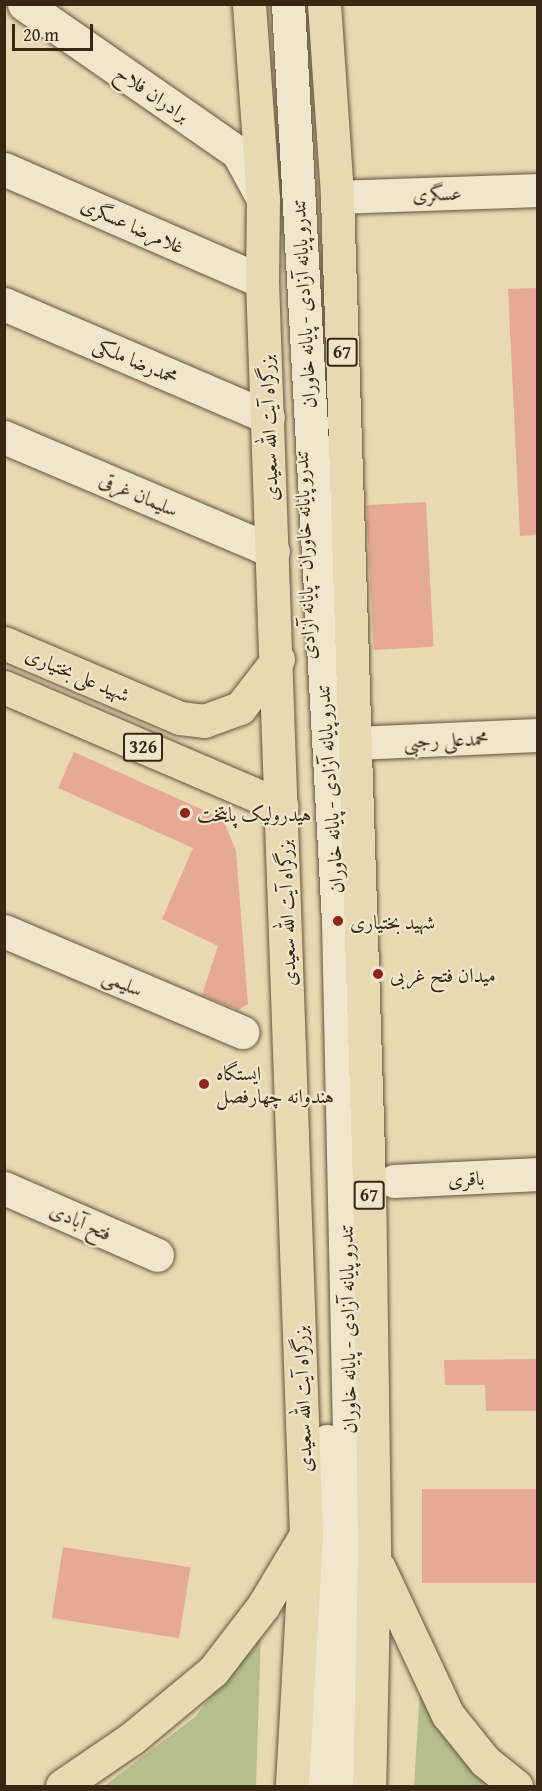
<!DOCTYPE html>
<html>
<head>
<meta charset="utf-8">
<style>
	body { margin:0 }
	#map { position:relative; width:542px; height:1791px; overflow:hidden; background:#e8d9b2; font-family:"Gentium Book Plus",Amiri,serif }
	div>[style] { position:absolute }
	.green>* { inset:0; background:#b6bf8c }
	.building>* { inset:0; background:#e6a993; transform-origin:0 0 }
	.roads { filter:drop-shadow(0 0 2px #65543c) drop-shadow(0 0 2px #65543c) }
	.minor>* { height:33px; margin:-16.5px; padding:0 16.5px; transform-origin:16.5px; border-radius:16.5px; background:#f0e6cd }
	.major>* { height:33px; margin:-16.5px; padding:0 16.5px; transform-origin:16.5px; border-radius:16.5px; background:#e8d9b2 }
	.highway>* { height:33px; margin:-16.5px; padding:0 16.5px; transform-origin:16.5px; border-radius:16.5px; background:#e8d9b2 }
	.dots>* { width:16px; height:16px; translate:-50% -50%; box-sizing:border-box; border:3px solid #f0e6cd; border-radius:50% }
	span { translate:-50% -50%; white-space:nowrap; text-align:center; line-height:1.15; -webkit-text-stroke:4.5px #f0e6cd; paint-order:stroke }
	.shield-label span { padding:2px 4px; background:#f0e6cd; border:2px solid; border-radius:4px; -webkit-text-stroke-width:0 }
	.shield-label { font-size:18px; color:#392715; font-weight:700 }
	.street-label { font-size:20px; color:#392715 }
	.poi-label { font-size:20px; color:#392715 }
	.left { translate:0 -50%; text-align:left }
	.frame { position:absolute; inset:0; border:6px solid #392715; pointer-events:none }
	.scale { position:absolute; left:12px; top:24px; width:81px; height:27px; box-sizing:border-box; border:3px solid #392715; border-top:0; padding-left:8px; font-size:18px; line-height:21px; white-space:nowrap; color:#392715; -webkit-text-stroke:4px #f0e6cd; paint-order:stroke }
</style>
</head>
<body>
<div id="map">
	<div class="green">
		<i style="clip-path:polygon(261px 1632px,256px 1786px,104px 1786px,195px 1717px)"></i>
		<i style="clip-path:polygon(420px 1689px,494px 1786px,414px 1786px)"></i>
	</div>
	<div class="building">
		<i style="clip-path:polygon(537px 288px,537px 535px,520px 536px,508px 289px)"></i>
		<i style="left:426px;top:502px;width:145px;height:60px;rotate:87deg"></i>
		<i style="clip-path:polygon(74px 752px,223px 819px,236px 851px,248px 1004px,238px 1010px,202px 995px,218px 946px,162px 919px,193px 848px,58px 788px)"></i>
		<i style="clip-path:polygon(537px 1359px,537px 1411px,486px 1411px,485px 1385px,445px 1385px,444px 1360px)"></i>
		<i style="left:537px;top:1489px;width:94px;height:115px;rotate:90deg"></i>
		<i style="left:63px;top:1547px;width:129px;height:72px;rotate:9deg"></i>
	</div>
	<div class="roads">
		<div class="minor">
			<i style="left:24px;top:4px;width:261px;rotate:34.8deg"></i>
			<i style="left:238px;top:153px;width:52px;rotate:61.5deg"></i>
			<i style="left:288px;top:4px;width:918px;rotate:86.88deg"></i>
			<i style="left:338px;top:921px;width:654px;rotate:88.77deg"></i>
			<i style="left:352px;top:1575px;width:211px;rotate:92.7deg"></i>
			<i style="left:4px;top:169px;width:281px;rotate:23.5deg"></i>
			<i style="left:337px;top:197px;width:201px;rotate:-2deg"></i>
			<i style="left:4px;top:304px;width:287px;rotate:23.2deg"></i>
			<i style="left:4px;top:437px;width:292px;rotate:23deg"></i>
			<i style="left:354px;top:743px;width:184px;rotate:-2.5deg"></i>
			<i style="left:4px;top:931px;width:259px;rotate:23deg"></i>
			<i style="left:394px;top:1181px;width:144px;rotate:-2.8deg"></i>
			<i style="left:4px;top:1188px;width:167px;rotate:23.6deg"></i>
			<i style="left:317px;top:1786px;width:109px;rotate:-85.3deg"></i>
			<i style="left:326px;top:1677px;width:236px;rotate:-89.8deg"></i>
		</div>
		<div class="major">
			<i style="left:4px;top:643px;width:191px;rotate:23.1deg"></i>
			<i style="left:180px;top:718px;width:24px;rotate:7deg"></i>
			<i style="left:204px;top:721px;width:38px;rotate:-20deg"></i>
			<i style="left:240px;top:708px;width:62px;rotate:-52.2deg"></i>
			<i style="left:4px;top:687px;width:302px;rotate:23.2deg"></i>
		</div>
		<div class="highway">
			<i style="left:249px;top:4px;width:196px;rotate:85.9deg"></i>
			<i style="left:263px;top:199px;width:82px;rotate:90.7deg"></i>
			<i style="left:262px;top:281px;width:1254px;rotate:87.99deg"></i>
			<i style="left:306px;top:1534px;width:252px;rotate:93.2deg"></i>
			<i style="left:324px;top:4px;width:193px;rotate:86.1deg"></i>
			<i style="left:337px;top:197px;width:986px;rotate:88.14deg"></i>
			<i style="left:369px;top:1182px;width:374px;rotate:89.2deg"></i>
			<i style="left:374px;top:1556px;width:230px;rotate:91.2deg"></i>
			<i style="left:379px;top:1568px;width:162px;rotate:64.9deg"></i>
			<i style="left:448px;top:1715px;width:59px;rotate:51.2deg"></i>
			<i style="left:485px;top:1761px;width:40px;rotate:39deg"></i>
			<i style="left:62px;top:1786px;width:83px;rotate:-34.3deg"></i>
			<i style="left:131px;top:1739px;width:107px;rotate:-39.7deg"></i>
			<i style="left:213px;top:1671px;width:82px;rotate:-52.4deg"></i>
			<i style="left:263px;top:1606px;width:79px;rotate:-58.9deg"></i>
		</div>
	</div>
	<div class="dots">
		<i style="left:185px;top:813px;background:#8f2418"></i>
		<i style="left:338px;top:921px;background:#8f2418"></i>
		<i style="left:378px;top:974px;background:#8f2418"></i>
		<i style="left:204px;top:1084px;background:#8f2418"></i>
	</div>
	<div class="shield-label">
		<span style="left:342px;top:352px">67</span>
		<span style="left:143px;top:747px">326</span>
		<span style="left:369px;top:1195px">67</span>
	</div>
	<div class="street-label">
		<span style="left:153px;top:93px;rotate:34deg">برادران فلاح</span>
		<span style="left:437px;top:193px;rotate:-2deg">عسگری</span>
		<span style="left:133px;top:225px;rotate:24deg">غلامرضا عسگری</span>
		<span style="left:303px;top:304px;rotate:-93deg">تندرو پایانه آزادی - پایانه خاوران</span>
		<span style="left:136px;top:360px;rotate:23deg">محمدرضا ملکی</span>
		<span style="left:268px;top:428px;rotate:-92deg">بزرگراه آیت الله سعیدی</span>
		<span style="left:139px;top:494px;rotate:23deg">سلیمان غرقی</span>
		<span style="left:304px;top:555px;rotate:-92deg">تندرو پایانه خاوران - پایانه آزادی</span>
		<span style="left:78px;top:674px;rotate:23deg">شهید علی بختیاری</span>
		<span style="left:446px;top:739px;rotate:-2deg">محمدعلی رجبی</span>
		<span style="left:329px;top:789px;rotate:-94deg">تندرو پایانه آزادی - پایانه خاوران</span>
		<span style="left:286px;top:913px;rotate:-92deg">بزرگراه آیت الله سعیدی</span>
		<span style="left:123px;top:982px;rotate:23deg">سلیمی</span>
		<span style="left:466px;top:1178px;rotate:-2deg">باقری</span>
		<span style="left:81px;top:1221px;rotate:24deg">فتح آبادی</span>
		<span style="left:347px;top:1329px;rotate:-91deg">تندرو پایانه آزادی - پایانه خاوران</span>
		<span style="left:302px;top:1399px;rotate:-92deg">بزرگراه آیت الله سعیدی</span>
	</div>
	<div class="poi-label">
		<span class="left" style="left:197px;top:813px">هیدرولیک پایتخت</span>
		<span class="left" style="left:350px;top:921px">شهید بختیاری</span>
		<span class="left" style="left:390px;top:974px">میدان فتح غربی</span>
		<span class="left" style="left:216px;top:1084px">ایستگاه<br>هندوانه چهارفصل</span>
	</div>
	<div class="frame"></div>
	<div class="scale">20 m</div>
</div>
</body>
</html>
